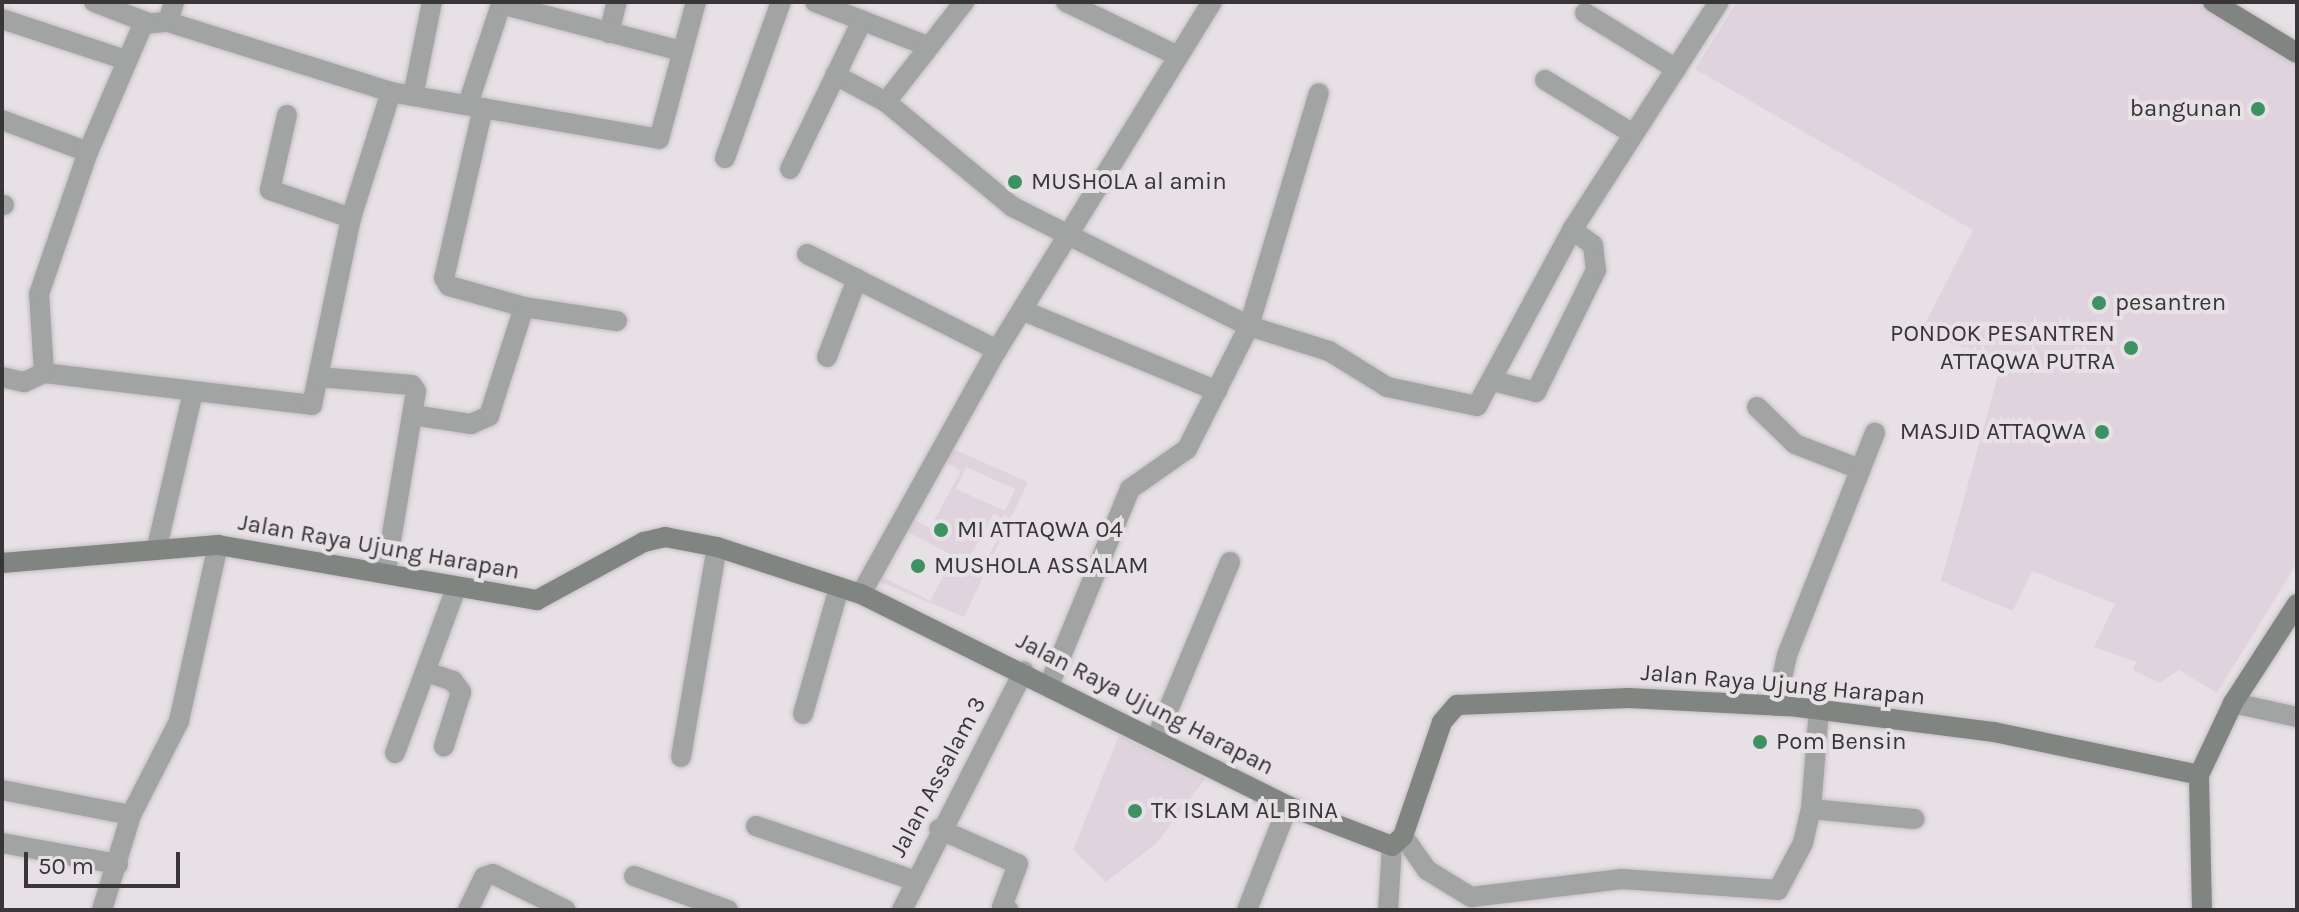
<!DOCTYPE html>
<html>
<head>
<meta charset="utf-8">
<style>
	body { margin:0 }
	#map { position:relative; width:2299px; height:912px; overflow:hidden; background:#e7e1e6; font-family:Karla,sans-serif }
	div>[style] { position:absolute }
	.built>* { inset:0; background:#dfd3de }
	.roads { filter:drop-shadow(0 0 2px #c4bfc3) drop-shadow(0 0 2px #c4bfc3) }
	.street>* { height:20px; margin:-10px; padding:0 10px; transform-origin:10px; border-radius:10px; background:#a1a4a2 }
	.secondary>* { height:20px; margin:-10px; padding:0 10px; transform-origin:10px; border-radius:10px; background:#818582 }
	.dots>* { width:22px; height:22px; translate:-50% -50%; box-sizing:border-box; border:4px solid #e7e1e6; border-radius:50% }
	span { translate:-50% -50%; white-space:nowrap; text-align:center; line-height:1.15; -webkit-text-stroke:8px #e7e1e6; paint-order:stroke }
	.poi-label { font-size:24px; color:#383638 }
	.right { translate:-100% -50%; text-align:right }
	.left { translate:0 -50%; text-align:left }
	.street-label { font-size:24px; color:#383638 }
	.frame { position:absolute; inset:0; border:4px solid #383638; pointer-events:none }
	.scale { position:absolute; left:24px; top:852px; width:156px; height:36px; box-sizing:border-box; border:4px solid #383638; border-top:0; padding-left:10px; font-size:24px; line-height:28px; white-space:nowrap; color:#383638; -webkit-text-stroke:6px #e7e1e6; paint-order:stroke }
</style>
</head>
<body>
<div id="map">
	<div class="built">
		<i style="clip-path:polygon(1737px 2px,2202px 2px,2297px 57px,2297px 563px,2217px 693px,2179px 670px,2159px 683px,2133px 670px,2136px 662px,2094px 647px,2115px 604px,2032px 571px,2013px 611px,1941px 581px,2002px 361px,1928px 335px,1926px 322px,1973px 230px,1695px 69px)"></i>
		<i style="clip-path:polygon(evenodd,944px 445px,1028px 482px,964px 617px,873px 579px,944px 445px,945px 462px,961px 471px,930px 528px,913px 519px,945px 462px,944px 445px,966px 467px,1015px 489px,1005px 511px,956px 489px,966px 467px,944px 445px,993px 514px,1007px 523px,983px 565px,969px 558px,993px 514px,944px 445px,906px 531px,954px 556px,930px 601px,883px 577px,906px 531px)"></i>
		<i style="clip-path:polygon(1119px 735px,1205px 779px,1157px 843px,1106px 882px,1073px 850px)"></i>
	</div>
	<div class="roads">
		<div class="street">
			<i style="left:94px;top:2px;width:56px;rotate:21deg"></i>
			<i style="left:815px;top:2px;width:120px;rotate:21.4deg"></i>
			<i style="left:1066px;top:2px;width:122px;rotate:25.7deg"></i>
			<i style="left:1585px;top:13px;width:107px;rotate:31.6deg"></i>
			<i style="left:2px;top:19px;width:127px;rotate:18.3deg"></i>
			<i style="left:168px;top:22px;width:234px;rotate:17.4deg"></i>
			<i style="left:609px;top:33px;width:32px;rotate:-76deg"></i>
			<i style="left:835px;top:75px;width:58px;rotate:27.9deg"></i>
			<i style="left:886px;top:102px;width:165px;rotate:39.6deg"></i>
			<i style="left:1013px;top:207px;width:264px;rotate:26.8deg"></i>
			<i style="left:1249px;top:326px;width:84px;rotate:17.4deg"></i>
			<i style="left:1329px;top:351px;width:68px;rotate:31.8deg"></i>
			<i style="left:1387px;top:387px;width:92px;rotate:11.9deg"></i>
			<i style="left:1477px;top:406px;width:200px;rotate:-61.6deg"></i>
			<i style="left:1572px;top:230px;width:271px;rotate:-57.2deg"></i>
			<i style="left:1545px;top:80px;width:103px;rotate:31.5deg"></i>
			<i style="left:413px;top:96px;width:96px;rotate:-78.6deg"></i>
			<i style="left:886px;top:102px;width:127px;rotate:-52deg"></i>
			<i style="left:468px;top:104px;width:105px;rotate:-71.7deg"></i>
			<i style="left:501px;top:4px;width:187px;rotate:14.6deg"></i>
			<i style="left:483px;top:108px;width:174px;rotate:102.9deg"></i>
			<i style="left:444px;top:278px;width:9px;rotate:58deg"></i>
			<i style="left:449px;top:286px;width:78px;rotate:15.6deg"></i>
			<i style="left:287px;top:115px;width:77px;rotate:102.8deg"></i>
			<i style="left:270px;top:190px;width:86px;rotate:19.1deg"></i>
			<i style="left:2px;top:120px;width:92px;rotate:20.4deg"></i>
			<i style="left:725px;top:158px;width:166px;rotate:-70.3deg"></i>
			<i style="left:790px;top:169px;width:165px;rotate:-64.1deg"></i>
			<i style="left:2px;top:205px;width:2px"></i>
			<i style="left:807px;top:254px;width:213px;rotate:26.8deg"></i>
			<i style="left:1024px;top:311px;width:209px;rotate:22.5deg"></i>
			<i style="left:827px;top:357px;width:84px;rotate:-69deg"></i>
			<i style="left:44px;top:373px;width:270px;rotate:6.8deg"></i>
			<i style="left:312px;top:405px;width:191px;rotate:-78.2deg"></i>
			<i style="left:351px;top:218px;width:132px;rotate:-72.4deg"></i>
			<i style="left:391px;top:92px;width:272px;rotate:9.9deg"></i>
			<i style="left:659px;top:139px;width:142px;rotate:-74.9deg"></i>
			<i style="left:44px;top:373px;width:79px;rotate:-93.6deg"></i>
			<i style="left:39px;top:294px;width:150px;rotate:-71deg"></i>
			<i style="left:88px;top:152px;width:139px;rotate:-66.7deg"></i>
			<i style="left:143px;top:24px;width:25px;rotate:-5deg"></i>
			<i style="left:168px;top:22px;width:21px;rotate:-73deg"></i>
			<i style="left:2px;top:377px;width:23px;rotate:13deg"></i>
			<i style="left:24px;top:382px;width:22px;rotate:-24deg"></i>
			<i style="left:319px;top:377px;width:93px;rotate:4.9deg"></i>
			<i style="left:412px;top:385px;width:7px;rotate:56deg"></i>
			<i style="left:416px;top:391px;width:182px;rotate:99.5deg"></i>
			<i style="left:1493px;top:381px;width:44px;rotate:14.3deg"></i>
			<i style="left:1536px;top:392px;width:136px;rotate:-63.8deg"></i>
			<i style="left:1596px;top:270px;width:25px;rotate:-97deg"></i>
			<i style="left:1593px;top:245px;width:26px;rotate:-144deg"></i>
			<i style="left:1757px;top:407px;width:53px;rotate:44.2deg"></i>
			<i style="left:1795px;top:444px;width:66px;rotate:21.2deg"></i>
			<i style="left:413px;top:415px;width:59px;rotate:8.8deg"></i>
			<i style="left:471px;top:424px;width:20px;rotate:-24deg"></i>
			<i style="left:489px;top:416px;width:114px;rotate:-72.2deg"></i>
			<i style="left:524px;top:307px;width:94px;rotate:8.6deg"></i>
			<i style="left:157px;top:547px;width:155px;rotate:-76.9deg"></i>
			<i style="left:861px;top:594px;width:279px;rotate:-60.9deg"></i>
			<i style="left:997px;top:350px;width:409px;rotate:-58.3deg"></i>
			<i style="left:426px;top:672px;width:28px;rotate:18deg"></i>
			<i style="left:453px;top:681px;width:14px;rotate:54deg"></i>
			<i style="left:461px;top:692px;width:57px;rotate:107.5deg"></i>
			<i style="left:1050px;top:683px;width:210px;rotate:-67.6deg"></i>
			<i style="left:1130px;top:489px;width:70px;rotate:-35.1deg"></i>
			<i style="left:1187px;top:449px;width:138px;rotate:-63.2deg"></i>
			<i style="left:1249px;top:326px;width:243px;rotate:-73.3deg"></i>
			<i style="left:2233px;top:703px;width:66px;rotate:12.3deg"></i>
			<i style="left:1776px;top:706px;width:52px;rotate:-77.8deg"></i>
			<i style="left:1787px;top:655px;width:239px;rotate:-68.4deg"></i>
			<i style="left:803px;top:714px;width:131px;rotate:-74.1deg"></i>
			<i style="left:1156px;top:739px;width:192px;rotate:-67.3deg"></i>
			<i style="left:395px;top:753px;width:176px;rotate:-69.7deg"></i>
			<i style="left:681px;top:757px;width:213px;rotate:-80.3deg"></i>
			<i style="left:2px;top:790px;width:131px;rotate:11deg"></i>
			<i style="left:1811px;top:809px;width:104px;rotate:5.5deg"></i>
			<i style="left:756px;top:826px;width:166px;rotate:19deg"></i>
			<i style="left:939px;top:829px;width:86px;rotate:23.9deg"></i>
			<i style="left:1018px;top:864px;width:46px;rotate:110.4deg"></i>
			<i style="left:1002px;top:907px;width:7px;rotate:27deg"></i>
			<i style="left:1403px;top:836px;width:42px;rotate:54.8deg"></i>
			<i style="left:1427px;top:870px;width:52px;rotate:31.5deg"></i>
			<i style="left:1471px;top:897px;width:152px;rotate:-6.8deg"></i>
			<i style="left:1622px;top:879px;width:156px;rotate:4deg"></i>
			<i style="left:1778px;top:890px;width:53px;rotate:-62deg"></i>
			<i style="left:1803px;top:843px;width:35px;rotate:-77deg"></i>
			<i style="left:1811px;top:809px;width:99px;rotate:-85.4deg"></i>
			<i style="left:2px;top:843px;width:118px;rotate:10.3deg"></i>
			<i style="left:634px;top:876px;width:100px;rotate:19.9deg"></i>
			<i style="left:102px;top:910px;width:99px;rotate:-73deg"></i>
			<i style="left:131px;top:815px;width:106px;rotate:-62.9deg"></i>
			<i style="left:179px;top:721px;width:180px;rotate:-77.5deg"></i>
			<i style="left:468px;top:910px;width:37px;rotate:-64deg"></i>
			<i style="left:484px;top:877px;width:9px;rotate:-18deg"></i>
			<i style="left:493px;top:874px;width:81px;rotate:26.3deg"></i>
			<i style="left:902px;top:910px;width:268px;rotate:-63deg"></i>
			<i style="left:1247px;top:910px;width:112px;rotate:-68.5deg"></i>
			<i style="left:1388px;top:910px;width:64px;rotate:-86.4deg"></i>
		</div>
		<div class="secondary">
			<i style="left:2213px;top:2px;width:98px;rotate:31.3deg"></i>
			<i style="left:2px;top:563px;width:217px;rotate:-4.8deg"></i>
			<i style="left:218px;top:545px;width:324px;rotate:9.8deg"></i>
			<i style="left:537px;top:600px;width:122px;rotate:-28.5deg"></i>
			<i style="left:644px;top:542px;width:22px;rotate:-13deg"></i>
			<i style="left:665px;top:537px;width:53px;rotate:10.9deg"></i>
			<i style="left:717px;top:547px;width:151px;rotate:18.1deg"></i>
			<i style="left:861px;top:594px;width:477px;rotate:26.4deg"></i>
			<i style="left:1288px;top:806px;width:111px;rotate:21deg"></i>
			<i style="left:1392px;top:846px;width:15px;rotate:-42deg"></i>
			<i style="left:1403px;top:836px;width:120px;rotate:-71.1deg"></i>
			<i style="left:1442px;top:722px;width:23px;rotate:-49deg"></i>
			<i style="left:1457px;top:705px;width:172px;rotate:-2.3deg"></i>
			<i style="left:1629px;top:698px;width:169px;rotate:3deg"></i>
			<i style="left:1798px;top:707px;width:198px;rotate:7.3deg"></i>
			<i style="left:1994px;top:732px;width:209px;rotate:11.8deg"></i>
			<i style="left:2202px;top:910px;width:135px;rotate:-91.3deg"></i>
			<i style="left:2199px;top:775px;width:80px;rotate:-64.7deg"></i>
			<i style="left:2233px;top:703px;width:118px;rotate:-57.1deg"></i>
		</div>
	</div>
	<div class="dots">
		<i style="left:2258px;top:109px;background:#3e9163"></i>
		<i style="left:1015px;top:182px;background:#3e9163"></i>
		<i style="left:2099px;top:303px;background:#3e9163"></i>
		<i style="left:2131px;top:348px;background:#3e9163"></i>
		<i style="left:2102px;top:432px;background:#3e9163"></i>
		<i style="left:941px;top:530px;background:#3e9163"></i>
		<i style="left:918px;top:566px;background:#3e9163"></i>
		<i style="left:1760px;top:742px;background:#3e9163"></i>
		<i style="left:1135px;top:811px;background:#3e9163"></i>
	</div>
	<div class="poi-label">
		<span class="right" style="left:2242px;top:109px">bangunan</span>
		<span class="left" style="left:1031px;top:182px">MUSHOLA al amin</span>
		<span class="left" style="left:2115px;top:303px">pesantren</span>
		<span class="right" style="left:2115px;top:348px">PONDOK PESANTREN<br>ATTAQWA PUTRA</span>
		<span class="right" style="left:2086px;top:432px">MASJID ATTAQWA</span>
		<span class="left" style="left:957px;top:530px">MI ATTAQWA 04</span>
		<span class="left" style="left:934px;top:566px">MUSHOLA ASSALAM</span>
		<span class="left" style="left:1776px;top:742px">Pom Bensin</span>
		<span class="left" style="left:1151px;top:811px">TK ISLAM AL BINA</span>
	</div>
	<div class="street-label">
		<span style="left:379px;top:547px;rotate:10deg">Jalan Raya Ujung Harapan</span>
		<span style="left:1783px;top:685px;rotate:5deg">Jalan Raya Ujung Harapan</span>
		<span style="left:1145px;top:704px;rotate:27deg">Jalan Raya Ujung Harapan</span>
		<span style="left:938px;top:777px;rotate:-62deg">Jalan Assalam 3</span>
	</div>
	<div class="frame"></div>
	<div class="scale">50 m</div>
</div>
</body>
</html>
